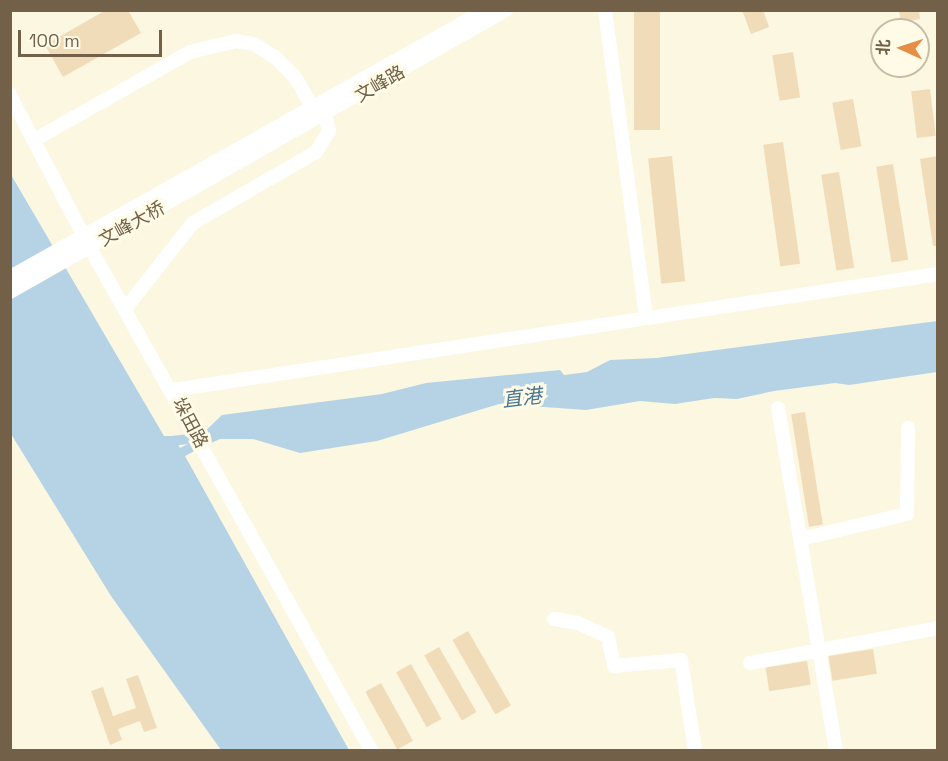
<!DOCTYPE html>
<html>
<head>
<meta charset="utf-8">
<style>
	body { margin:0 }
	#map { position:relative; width:948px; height:761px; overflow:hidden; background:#fcf7e1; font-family:"Space Grotesk","Noto Sans SC",sans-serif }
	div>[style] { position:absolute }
	.water>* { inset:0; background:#b6d3e5 }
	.canal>* { height:10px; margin:-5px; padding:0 5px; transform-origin:5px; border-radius:5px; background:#b6d3e5 }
	.building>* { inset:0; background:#f1dcb9; transform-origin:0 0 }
	.minor>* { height:14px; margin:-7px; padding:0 7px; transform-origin:7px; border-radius:7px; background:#fff }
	span { translate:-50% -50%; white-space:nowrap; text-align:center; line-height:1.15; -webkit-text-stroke:6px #fffbe7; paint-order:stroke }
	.street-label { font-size:18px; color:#726148 }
	.water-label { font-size:20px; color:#487794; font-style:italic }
	.frame { position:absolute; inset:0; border:12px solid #726148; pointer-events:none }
	.north { position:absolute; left:870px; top:18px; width:60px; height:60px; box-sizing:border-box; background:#fffbe7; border:2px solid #c7bda7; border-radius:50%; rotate:273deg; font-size:16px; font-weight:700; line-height:24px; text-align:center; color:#726148 }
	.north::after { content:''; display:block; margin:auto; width:21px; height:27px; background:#e68d46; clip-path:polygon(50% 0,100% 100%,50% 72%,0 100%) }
	.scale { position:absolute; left:18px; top:30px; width:144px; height:27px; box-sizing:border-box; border:3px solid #726148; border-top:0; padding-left:8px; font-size:18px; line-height:21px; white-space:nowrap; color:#726148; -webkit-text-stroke:4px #fffbe7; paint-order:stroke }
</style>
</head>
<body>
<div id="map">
	<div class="water">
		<i style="clip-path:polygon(10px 173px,164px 436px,173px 436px,180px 448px,196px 440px,222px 415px,382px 394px,426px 383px,560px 370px,564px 375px,587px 372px,610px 360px,656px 358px,937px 321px,937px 372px,849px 385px,835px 383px,774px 391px,737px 399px,714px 398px,675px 404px,640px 401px,586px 410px,499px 404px,377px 441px,300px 453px,253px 439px,220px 439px,200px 448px,185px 456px,349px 750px,221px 750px,111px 596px,11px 434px)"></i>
	</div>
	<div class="canal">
		<i style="left:164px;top:442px;width:38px;rotate:-7deg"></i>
	</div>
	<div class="building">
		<i style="clip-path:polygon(106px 10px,128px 10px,141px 33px,63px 77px,45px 45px)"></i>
		<i style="left:634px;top:10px;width:26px;height:120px"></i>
		<i style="clip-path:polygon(742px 10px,763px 10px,769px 27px,751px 34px)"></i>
		<i style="clip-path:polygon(899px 10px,919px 10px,920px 19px,901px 22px)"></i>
		<i style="left:793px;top:52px;width:46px;height:21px;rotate:81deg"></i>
		<i style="left:930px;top:89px;width:47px;height:19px;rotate:83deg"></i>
		<i style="left:853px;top:99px;width:48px;height:21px;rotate:80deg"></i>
		<i style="left:783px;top:142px;width:123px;height:20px;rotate:82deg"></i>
		<i style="left:672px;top:156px;width:126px;height:24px;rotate:84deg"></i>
		<i style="clip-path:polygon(938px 156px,938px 246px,933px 246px,920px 159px)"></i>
		<i style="left:893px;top:164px;width:97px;height:17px;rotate:81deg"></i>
		<i style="left:839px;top:172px;width:97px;height:18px;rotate:81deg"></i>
		<i style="left:805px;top:412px;width:114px;height:14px;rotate:81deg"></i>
		<i style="left:468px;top:631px;width:86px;height:18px;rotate:60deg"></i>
		<i style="left:439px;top:647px;width:75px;height:17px;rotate:60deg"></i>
		<i style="left:873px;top:649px;width:25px;height:45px;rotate:81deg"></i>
		<i style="left:807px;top:661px;width:24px;height:42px;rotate:81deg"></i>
		<i style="left:411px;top:664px;width:63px;height:17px;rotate:61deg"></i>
		<i style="clip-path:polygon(138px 675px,157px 728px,144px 732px,140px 721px,118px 729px,122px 740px,110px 745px,91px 691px,103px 687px,113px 716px,136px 708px,126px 679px)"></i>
		<i style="left:381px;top:683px;width:66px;height:18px;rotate:61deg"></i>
	</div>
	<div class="minor">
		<i style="left:605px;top:10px;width:310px;rotate:82.4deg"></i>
		<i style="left:10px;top:95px;width:170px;rotate:62.4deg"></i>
		<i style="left:89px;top:246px;width:578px;rotate:60.77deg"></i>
		<i style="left:34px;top:140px;width:179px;rotate:-29.4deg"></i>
		<i style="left:190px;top:52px;width:47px;rotate:-13.4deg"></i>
		<i style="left:236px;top:41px;width:18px;rotate:9deg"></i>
		<i style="left:254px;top:44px;width:25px;rotate:32deg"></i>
		<i style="left:275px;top:57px;width:28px;rotate:45deg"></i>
		<i style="left:295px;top:77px;width:34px;rotate:60deg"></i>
		<i style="left:10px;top:277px;width:546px;rotate:-29.29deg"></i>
		<i style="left:10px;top:292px;width:571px;rotate:-29.62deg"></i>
		<i style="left:125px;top:309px;width:110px;rotate:-51.7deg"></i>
		<i style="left:193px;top:223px;width:142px;rotate:-30deg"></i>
		<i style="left:316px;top:152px;width:25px;rotate:-58deg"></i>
		<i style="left:329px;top:131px;width:16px;rotate:-104deg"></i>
		<i style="left:173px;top:390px;width:774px;rotate:-8.62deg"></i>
		<i style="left:778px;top:408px;width:347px;rotate:80.4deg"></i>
		<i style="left:801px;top:539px;width:109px;rotate:-13.3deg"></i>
		<i style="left:907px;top:514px;width:86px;rotate:-89.3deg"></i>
		<i style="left:554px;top:619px;width:24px;rotate:9deg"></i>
		<i style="left:578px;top:623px;width:33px;rotate:25deg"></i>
		<i style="left:608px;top:637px;width:30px;rotate:78deg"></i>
		<i style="left:614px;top:666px;width:67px;rotate:-5.1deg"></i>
		<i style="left:681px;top:660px;width:91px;rotate:81.2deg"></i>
		<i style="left:750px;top:663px;width:191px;rotate:-10.5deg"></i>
	</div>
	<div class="street-label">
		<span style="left:380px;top:84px;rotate:-30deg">文峰路</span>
		<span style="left:132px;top:224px;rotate:-29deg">文峰大桥</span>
		<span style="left:190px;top:423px;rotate:62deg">垛田路</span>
	</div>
	<div class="water-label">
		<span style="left:522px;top:398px;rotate:-7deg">直港</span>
	</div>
	<div class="frame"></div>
	<div class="north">北</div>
	<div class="scale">100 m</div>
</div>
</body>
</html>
